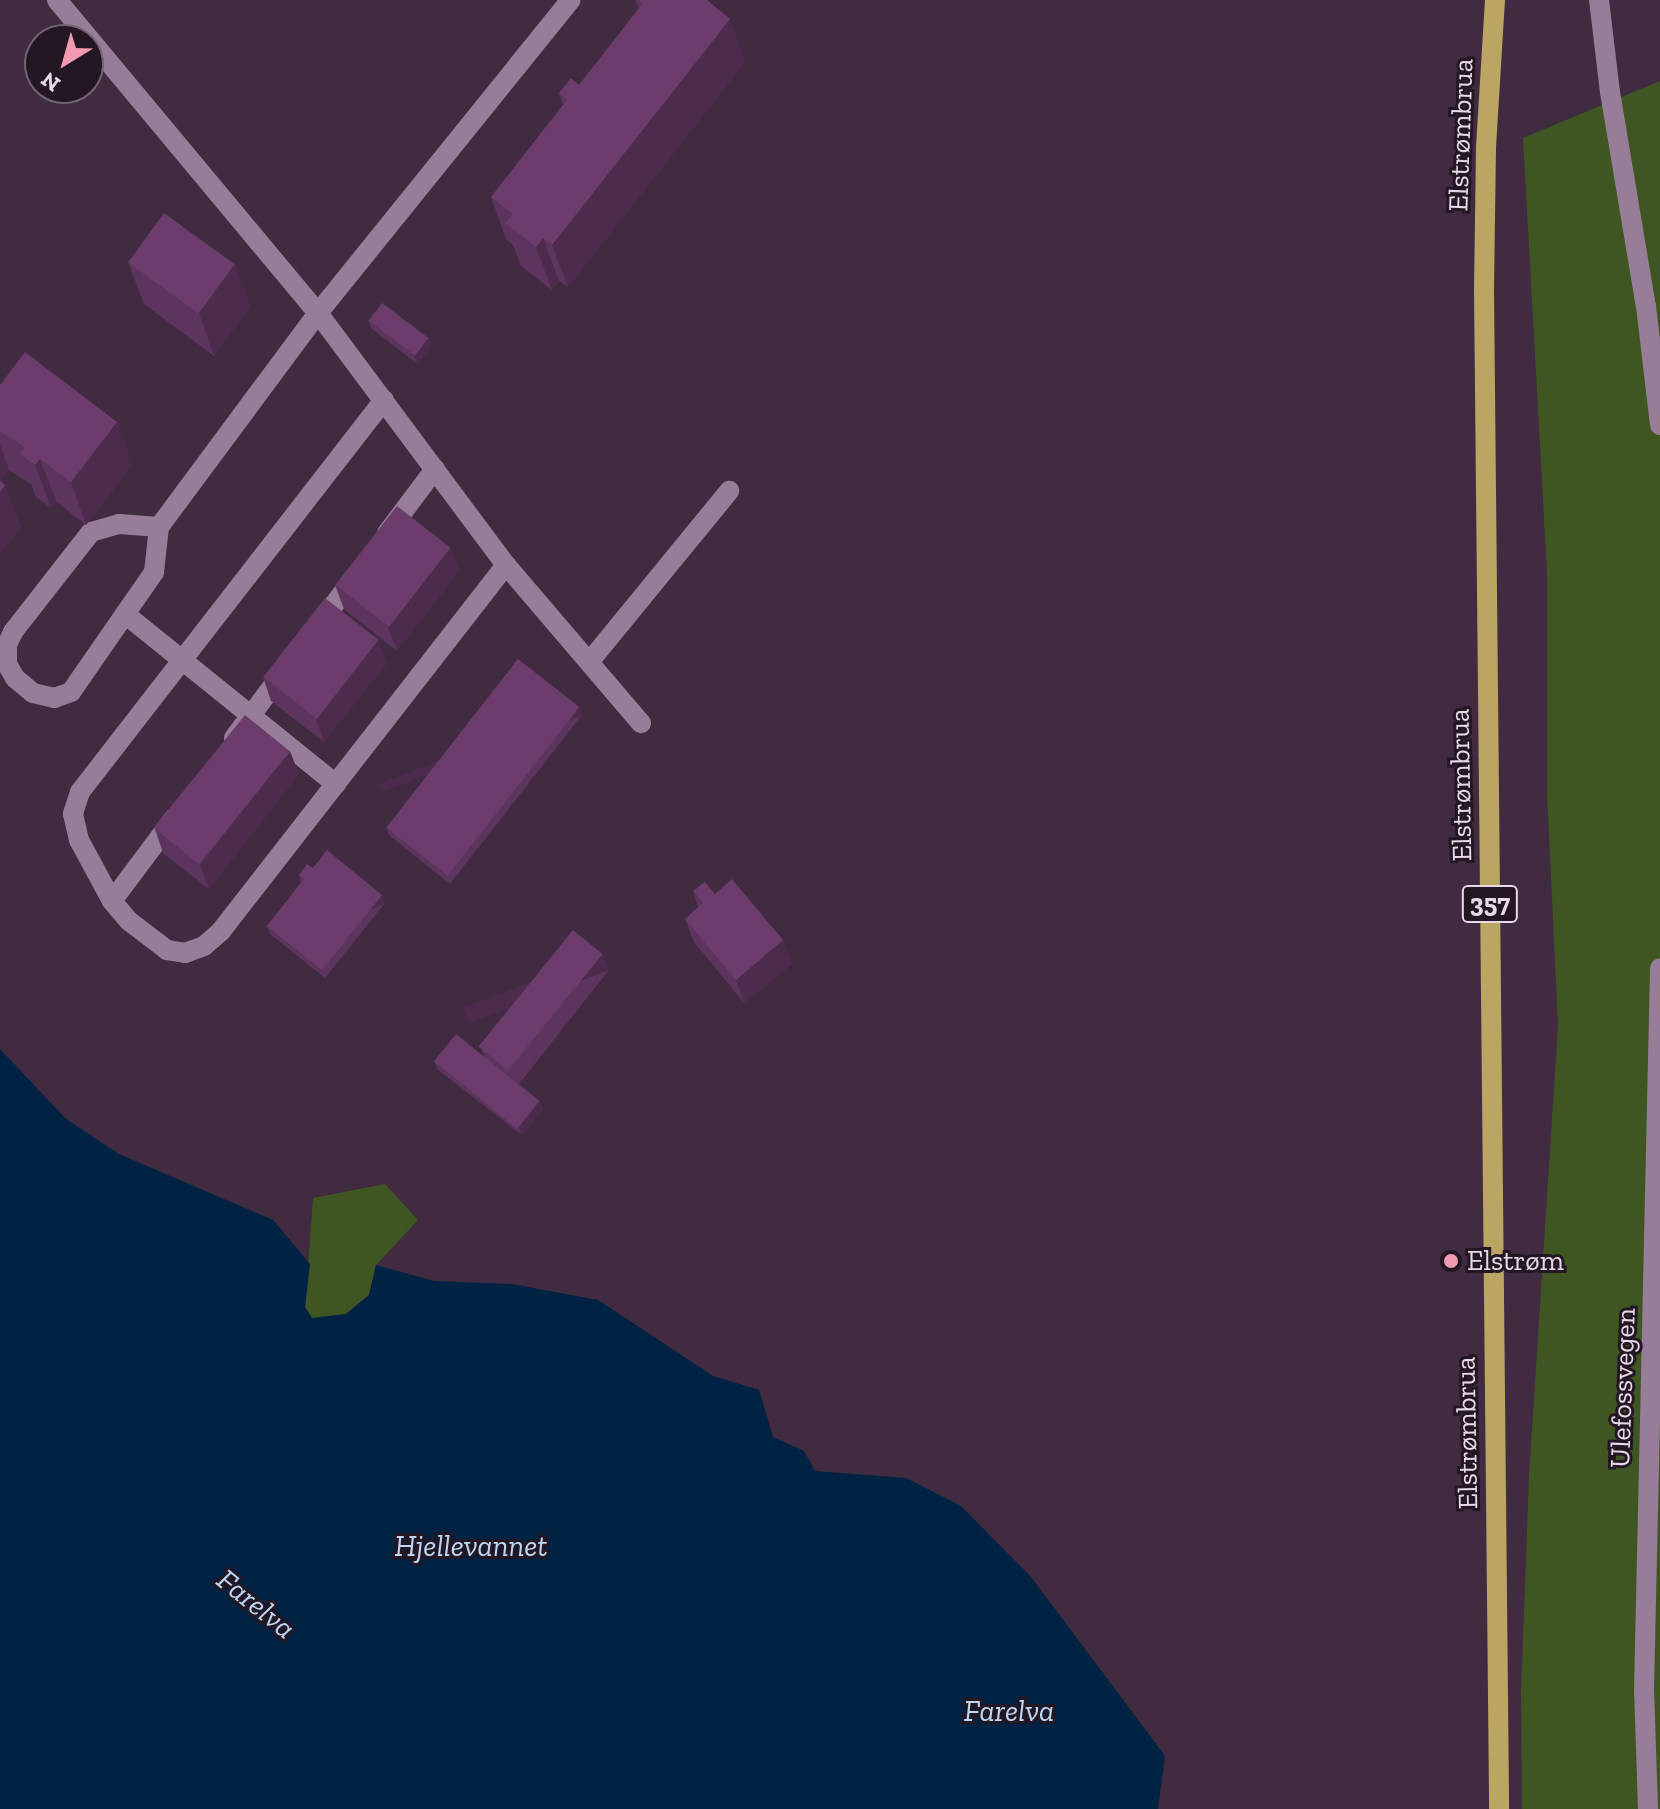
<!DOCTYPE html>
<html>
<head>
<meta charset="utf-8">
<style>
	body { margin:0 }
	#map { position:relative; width:1660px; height:1809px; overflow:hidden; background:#412b41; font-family:"Zilla Slab",serif }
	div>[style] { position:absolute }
	.green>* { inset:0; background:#3f5622 }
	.water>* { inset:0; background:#002243 }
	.minor>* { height:20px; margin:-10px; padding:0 10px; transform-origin:10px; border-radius:10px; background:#977d97 }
	.major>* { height:20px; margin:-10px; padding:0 10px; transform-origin:10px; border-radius:10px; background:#baa563 }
	.wall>* { inset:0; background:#5d345d }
	.shaded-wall>* { inset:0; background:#4c2b4c; transform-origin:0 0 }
	.building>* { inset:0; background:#6c3d6c; transform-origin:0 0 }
	.dots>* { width:22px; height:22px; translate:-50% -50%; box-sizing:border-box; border:4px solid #221722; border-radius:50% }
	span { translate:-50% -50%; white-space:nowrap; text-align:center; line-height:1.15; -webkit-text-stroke:6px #221722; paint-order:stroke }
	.shield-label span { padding:2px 6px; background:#221722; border:2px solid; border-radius:6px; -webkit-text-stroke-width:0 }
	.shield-label { font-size:26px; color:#e8d9e8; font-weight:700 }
	.street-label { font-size:28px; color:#e8d9e8 }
	.poi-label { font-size:28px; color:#e8d9e8 }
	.left { translate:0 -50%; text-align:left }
	.water-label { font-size:30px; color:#bdd8f5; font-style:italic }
	.north { position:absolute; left:24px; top:24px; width:80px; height:80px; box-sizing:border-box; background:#221722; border:2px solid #716571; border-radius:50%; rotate:217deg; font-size:22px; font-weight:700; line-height:32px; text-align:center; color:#e8d9e8 }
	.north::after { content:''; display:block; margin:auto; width:28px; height:36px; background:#f19ab2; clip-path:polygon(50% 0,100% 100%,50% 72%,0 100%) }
</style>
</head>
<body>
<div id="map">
	<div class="green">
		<i style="clip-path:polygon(1660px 81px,1660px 1809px,1522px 1809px,1521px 1692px,1529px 1476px,1558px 1026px,1547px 792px,1547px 573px,1523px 138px)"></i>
		<i style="clip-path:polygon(385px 1184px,418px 1220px,376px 1265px,369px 1295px,346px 1314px,312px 1318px,305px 1308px,313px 1198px)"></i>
	</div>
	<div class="water">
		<i style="clip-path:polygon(0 1049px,65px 1118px,119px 1154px,273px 1220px,310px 1264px,305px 1307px,312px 1318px,346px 1314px,369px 1295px,376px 1265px,434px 1281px,512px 1284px,598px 1300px,713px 1376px,759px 1390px,773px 1437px,804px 1451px,815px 1471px,906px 1478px,961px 1506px,1031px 1577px,1165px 1756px,1158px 1809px,0 1809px)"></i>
	</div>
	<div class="minor">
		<i style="left:57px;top:0;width:408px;rotate:50.2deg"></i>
		<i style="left:318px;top:313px;width:314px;rotate:53.3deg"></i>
		<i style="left:506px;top:565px;width:208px;rotate:49.5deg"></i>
		<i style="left:1599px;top:0;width:93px;rotate:83.2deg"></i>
		<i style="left:1610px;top:92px;width:217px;rotate:80.5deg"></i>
		<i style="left:1646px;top:306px;width:120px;rotate:83.3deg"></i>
		<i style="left:384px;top:400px;width:496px;rotate:127.8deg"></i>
		<i style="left:80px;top:792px;width:23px;rotate:108deg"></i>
		<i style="left:73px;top:814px;width:27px;rotate:77deg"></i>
		<i style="left:79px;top:840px;width:69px;rotate:61.6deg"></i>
		<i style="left:112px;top:901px;width:26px;rotate:50deg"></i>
		<i style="left:129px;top:921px;width:48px;rotate:37.3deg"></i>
		<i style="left:167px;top:950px;width:18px;rotate:9deg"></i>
		<i style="left:185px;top:953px;width:20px;rotate:-20deg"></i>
		<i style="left:204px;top:946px;width:23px;rotate:-41deg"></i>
		<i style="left:221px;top:931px;width:464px;rotate:-52.1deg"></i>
		<i style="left:159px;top:527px;width:40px;rotate:-175.7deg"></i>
		<i style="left:119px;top:524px;width:29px;rotate:164deg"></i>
		<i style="left:91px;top:532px;width:127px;rotate:128deg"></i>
		<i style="left:13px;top:632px;width:14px;rotate:115deg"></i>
		<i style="left:7px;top:645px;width:19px;rotate:90deg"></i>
		<i style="left:7px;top:664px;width:16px;rotate:60deg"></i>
		<i style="left:15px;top:678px;width:23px;rotate:40deg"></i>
		<i style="left:33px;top:693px;width:22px;rotate:13deg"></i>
		<i style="left:54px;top:698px;width:18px;rotate:-19deg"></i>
		<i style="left:71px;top:692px;width:146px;rotate:-55.3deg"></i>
		<i style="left:154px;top:572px;width:45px;rotate:-83.7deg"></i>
		<i style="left:159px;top:527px;width:267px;rotate:-53.4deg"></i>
		<i style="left:318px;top:313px;width:402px;rotate:-51.1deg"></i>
		<i style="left:387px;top:533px;width:80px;rotate:-53.1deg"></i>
		<i style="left:125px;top:614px;width:271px;rotate:38.9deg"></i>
		<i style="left:318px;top:626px;width:64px;rotate:-53.3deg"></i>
		<i style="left:590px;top:661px;width:220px;rotate:-50.7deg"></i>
		<i style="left:234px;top:738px;width:84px;rotate:-53.3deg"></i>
		<i style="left:112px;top:901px;width:104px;rotate:-53.2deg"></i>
		<i style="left:1648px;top:1809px;width:118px;rotate:-91.9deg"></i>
		<i style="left:1644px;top:1691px;width:723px;rotate:-88.73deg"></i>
	</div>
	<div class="major">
		<i style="left:1495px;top:0;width:147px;rotate:93.5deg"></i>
		<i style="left:1486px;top:147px;width:143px;rotate:90.8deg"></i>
		<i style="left:1484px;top:290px;width:1519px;rotate:89.43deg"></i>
	</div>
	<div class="wall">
		<i style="clip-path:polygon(635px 0,707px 0,746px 61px,568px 287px,559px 281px,552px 290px,521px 266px,513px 245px,506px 239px,491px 197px,563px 105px,559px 93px,579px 85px,639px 9px)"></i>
		<i style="clip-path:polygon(128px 262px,235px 264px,250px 307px,214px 356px,144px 304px)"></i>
		<i style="clip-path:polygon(368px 320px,428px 338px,431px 347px,417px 364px,371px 328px)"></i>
		<i style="clip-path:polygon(0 385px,117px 422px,132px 465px,86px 525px,56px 501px,51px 508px,36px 497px,31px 484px,9px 470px,1px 481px,5px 485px,21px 527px,0 554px)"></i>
		<i style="clip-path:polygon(450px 548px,459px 571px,397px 651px,344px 609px,335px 585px)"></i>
		<i style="clip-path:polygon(378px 640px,387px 663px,324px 742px,271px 701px,263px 677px)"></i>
		<i style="clip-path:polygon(579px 707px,582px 715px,450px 884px,389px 835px,386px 827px)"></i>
		<i style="clip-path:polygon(299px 774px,209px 889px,163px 853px,155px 829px)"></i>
		<i style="clip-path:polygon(313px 868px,385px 903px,325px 978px,270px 934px,267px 926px,301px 883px,299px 875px)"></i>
		<i style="clip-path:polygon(693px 891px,715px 894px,783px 940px,792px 964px,744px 1003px,694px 942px,685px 919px,698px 907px)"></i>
		<i style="clip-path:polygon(603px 954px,609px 970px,519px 1084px,540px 1101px,543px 1109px,522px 1135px,437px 1069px,434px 1061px,484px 1056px,481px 1048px)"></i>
	</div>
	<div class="shaded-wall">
		<i style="clip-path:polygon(730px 19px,746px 61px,568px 287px,552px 245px)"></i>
		<i style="clip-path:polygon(543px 238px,559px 281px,552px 290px,536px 247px)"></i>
		<i style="clip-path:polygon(235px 264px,250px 307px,214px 356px,199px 313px)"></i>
		<i style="clip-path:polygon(428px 338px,431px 347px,417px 364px,414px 356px)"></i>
		<i style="clip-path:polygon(117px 422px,132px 465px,86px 525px,71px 482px)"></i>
		<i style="clip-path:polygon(0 444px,9px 470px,0 482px)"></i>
		<i style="clip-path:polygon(40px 459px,56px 501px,51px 508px,35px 465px)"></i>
		<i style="clip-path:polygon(5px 485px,21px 527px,0 554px,0 492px)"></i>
		<i style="clip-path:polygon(450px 548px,459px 571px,397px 651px,388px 627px)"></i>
		<i style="clip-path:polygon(378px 640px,387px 663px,324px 742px,316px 719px)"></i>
		<i style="left:579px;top:707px;width:9px;height:214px;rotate:69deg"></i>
		<i style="clip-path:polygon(290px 751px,299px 774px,209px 889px,200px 865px)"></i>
		<i style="left:382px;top:895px;width:9px;height:96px;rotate:69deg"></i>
		<i style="clip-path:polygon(783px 940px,792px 964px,744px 1003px,736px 980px)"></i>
		<i style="left:603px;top:954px;width:17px;height:150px;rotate:69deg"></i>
		<i style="clip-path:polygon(540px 1101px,543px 1109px,522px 1135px,519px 1127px)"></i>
	</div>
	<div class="building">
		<i style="clip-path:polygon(639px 0,707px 0,730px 19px,552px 245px,543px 238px,536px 247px,505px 223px,513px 214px,491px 197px,567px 100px,559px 93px,571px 78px,579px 85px,643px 3px)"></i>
		<i style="left:164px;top:213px;width:87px;height:61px;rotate:36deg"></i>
		<i style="left:382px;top:303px;width:58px;height:22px;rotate:37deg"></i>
		<i style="clip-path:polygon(25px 352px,117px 422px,71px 482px,40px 459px,35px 465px,20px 454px,25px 447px,0 431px,0 385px)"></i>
		<i style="clip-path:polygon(0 481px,5px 485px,0 492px)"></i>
		<i style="left:397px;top:506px;width:68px;height:100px;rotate:38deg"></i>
		<i style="left:325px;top:598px;width:68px;height:100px;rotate:38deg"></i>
		<i style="left:518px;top:659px;width:78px;height:214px;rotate:38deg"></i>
		<i style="left:245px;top:715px;width:58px;height:145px;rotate:39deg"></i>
		<i style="clip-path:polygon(327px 850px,382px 895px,322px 970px,267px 926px,304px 879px,299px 875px,307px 864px,313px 868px)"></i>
		<i style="clip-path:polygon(732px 879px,783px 940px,736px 980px,685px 919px,703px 903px,693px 891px,705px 882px,715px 894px)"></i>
		<i style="left:573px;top:930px;width:38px;height:150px;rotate:39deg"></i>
		<i style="left:456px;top:1034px;width:107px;height:35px;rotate:39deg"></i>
	</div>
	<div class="dots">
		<i style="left:1451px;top:1261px;background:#f19ab2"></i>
	</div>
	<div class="shield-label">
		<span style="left:1490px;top:904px">357</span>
	</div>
	<div class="street-label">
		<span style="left:1461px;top:135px;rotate:-88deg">Elstrømbrua</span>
		<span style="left:1461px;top:785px;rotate:-91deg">Elstrømbrua</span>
		<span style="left:1623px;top:1388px;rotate:-88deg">Ulefossvegen</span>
		<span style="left:1467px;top:1433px;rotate:-91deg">Elstrømbrua</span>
	</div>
	<div class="poi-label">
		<span class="left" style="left:1467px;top:1261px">Elstrøm</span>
	</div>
	<div class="water-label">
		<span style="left:471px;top:1546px">Hjellevannet</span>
		<span style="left:256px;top:1604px;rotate:39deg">Farelva</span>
		<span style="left:1009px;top:1711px">Farelva</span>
	</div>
	<div class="north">N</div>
</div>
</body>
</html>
